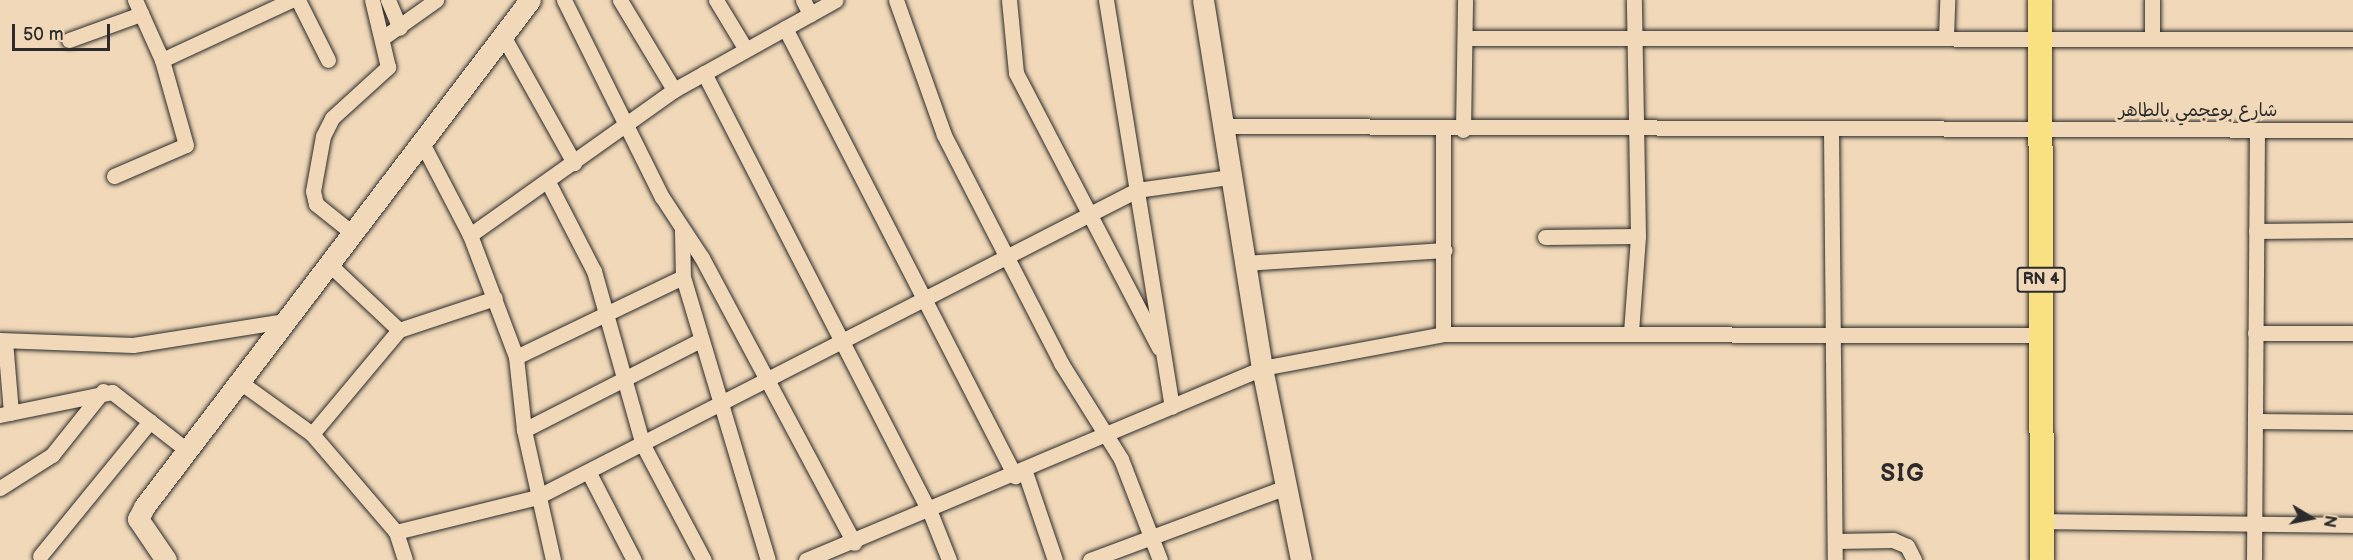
<!DOCTYPE html>
<html>
<head>
<meta charset="utf-8">
<style>
	body { margin:0 }
	#map { position:relative; width:2353px; height:560px; overflow:hidden; background:#f0d8b8; font-family:"Balsamiq Sans","Playpen Sans Arabic",sans-serif }
	div>[style] { position:absolute }
	.roads { filter:drop-shadow(0 0 2px #2b2b2b) drop-shadow(0 0 2px #2b2b2b) }
	.street>* { height:15px; margin:-7.5px; padding:0 7.5px; transform-origin:7.5px; border-radius:7.5px; background:#f0d8b8 }
	.secondary>* { height:21px; margin:-10.5px; padding:0 10.5px; transform-origin:10.5px; border-radius:10.5px; background:#f0d8b8 }
	.primary>* { height:24px; margin:-12px; padding:0 12px; transform-origin:12px; border-radius:12px; background:#f9e181 }
	span { translate:-50% -50%; white-space:nowrap; text-align:center; line-height:1.15; -webkit-text-stroke:6px #f0d8b8; paint-order:stroke }
	.shield-label span { padding:2px 4px; background:#f0d8b8; border:2px solid; border-radius:4px; -webkit-text-stroke-width:0 }
	.shield-label { font-size:16px; color:#2b2b2b; font-weight:700 }
	.street-label { font-size:18px; color:#2b2b2b }
	.district-label { font-size:24px; color:#2b2b2b; font-weight:700; letter-spacing:1.5px }
	.north { position:absolute; left:2281px; top:488px; width:60px; height:60px; -webkit-text-stroke:4px #f0d8b8; paint-order:stroke; rotate:100deg; font-size:16px; font-weight:700; line-height:24px; text-align:center; color:#2b2b2b }
	.north::after { content:''; display:block; margin:auto; width:21px; height:27px; background:#2b2b2b; clip-path:polygon(50% 0,100% 100%,50% 72%,0 100%) }
	.scale { position:absolute; left:12px; top:24px; width:98px; height:27px; box-sizing:border-box; border:3px solid #2b2b2b; border-top:0; padding-left:8px; font-size:18px; line-height:21px; white-space:nowrap; color:#2b2b2b; -webkit-text-stroke:4px #f0d8b8; paint-order:stroke }
</style>
</head>
<body>
<div id="map">
	<div class="roads">
		<div class="street">
			<i style="left:298px;top:0;width:67px;rotate:63.4deg"></i>
			<i style="left:388px;top:0;width:30px;rotate:67deg"></i>
			<i style="left:564px;top:0;width:220px;rotate:63.6deg"></i>
			<i style="left:662px;top:197px;width:73px;rotate:56.7deg"></i>
			<i style="left:702px;top:258px;width:323px;rotate:61.9deg"></i>
			<i style="left:620px;top:0;width:105px;rotate:59deg"></i>
			<i style="left:716px;top:0;width:56px;rotate:58.9deg"></i>
			<i style="left:803px;top:0;width:16px;rotate:63deg"></i>
			<i style="left:896px;top:0;width:143px;rotate:70.4deg"></i>
			<i style="left:944px;top:135px;width:256px;rotate:62.8deg"></i>
			<i style="left:1061px;top:363px;width:113px;rotate:58deg"></i>
			<i style="left:1121px;top:459px;width:108px;rotate:68.9deg"></i>
			<i style="left:1009px;top:0;width:73px;rotate:84.5deg"></i>
			<i style="left:1016px;top:73px;width:310px;rotate:62.5deg"></i>
			<i style="left:1106px;top:0;width:412px;rotate:80.8deg"></i>
			<i style="left:2152px;top:0;width:37px;rotate:90deg"></i>
			<i style="left:785px;top:28px;width:504px;rotate:62.82deg"></i>
			<i style="left:502px;top:34px;width:148px;rotate:60.8deg"></i>
			<i style="left:384px;top:37px;width:64px;rotate:-35.4deg"></i>
			<i style="left:1946px;top:37px;width:37px;rotate:-88deg"></i>
			<i style="left:1465px;top:38px;width:888px;rotate:0.06deg"></i>
			<i style="left:69px;top:40px;width:77px;rotate:-19.9deg"></i>
			<i style="left:162px;top:60px;width:142px;rotate:-24.9deg"></i>
			<i style="left:704px;top:73px;width:494px;rotate:62.8deg"></i>
			<i style="left:930px;top:512px;width:52px;rotate:68.4deg"></i>
			<i style="left:1225px;top:126px;width:1128px;rotate:0.2deg"></i>
			<i style="left:1831px;top:129px;width:431px;rotate:89.5deg"></i>
			<i style="left:1463px;top:130px;width:130px;rotate:-89.1deg"></i>
			<i style="left:421px;top:141px;width:106px;rotate:62.5deg"></i>
			<i style="left:470px;top:235px;width:130px;rotate:69.3deg"></i>
			<i style="left:516px;top:357px;width:73px;rotate:83.7deg"></i>
			<i style="left:524px;top:430px;width:133px;rotate:77.4deg"></i>
			<i style="left:114px;top:176px;width:78px;rotate:-23.3deg"></i>
			<i style="left:186px;top:145px;width:88px;rotate:-105.8deg"></i>
			<i style="left:162px;top:60px;width:66px;rotate:-114.2deg"></i>
			<i style="left:549px;top:184px;width:98px;rotate:62.7deg"></i>
			<i style="left:594px;top:271px;width:181px;rotate:74.3deg"></i>
			<i style="left:643px;top:445px;width:130px;rotate:62.1deg"></i>
			<i style="left:682px;top:231px;width:46px;rotate:88.8deg"></i>
			<i style="left:683px;top:277px;width:295px;rotate:73.3deg"></i>
			<i style="left:2256px;top:231px;width:97px;rotate:-0.6deg"></i>
			<i style="left:351px;top:232px;width:45px;rotate:-141.3deg"></i>
			<i style="left:316px;top:204px;width:13px;rotate:-103deg"></i>
			<i style="left:313px;top:191px;width:56px;rotate:-79.7deg"></i>
			<i style="left:323px;top:136px;width:20px;rotate:-63deg"></i>
			<i style="left:332px;top:118px;width:76px;rotate:-42.3deg"></i>
			<i style="left:388px;top:67px;width:69px;rotate:-103.4deg"></i>
			<i style="left:470px;top:235px;width:250px;rotate:-35.4deg"></i>
			<i style="left:674px;top:90px;width:185px;rotate:-29.1deg"></i>
			<i style="left:1545px;top:237px;width:93px;rotate:-0.6deg"></i>
			<i style="left:1244px;top:263px;width:201px;rotate:-3.7deg"></i>
			<i style="left:329px;top:264px;width:96px;rotate:43.3deg"></i>
			<i style="left:1631px;top:332px;width:96px;rotate:-85.8deg"></i>
			<i style="left:1638px;top:236px;width:236px;rotate:-91deg"></i>
			<i style="left:2255px;top:333px;width:98px"></i>
			<i style="left:1443px;top:334px;width:205px;rotate:-90deg"></i>
			<i style="left:0;top:340px;width:133px;rotate:2.2deg"></i>
			<i style="left:133px;top:345px;width:154px;rotate:-9deg"></i>
			<i style="left:5px;top:341px;width:72px;rotate:85.2deg"></i>
			<i style="left:516px;top:357px;width:185px;rotate:-25.6deg"></i>
			<i style="left:240px;top:382px;width:89px;rotate:35.8deg"></i>
			<i style="left:312px;top:434px;width:129px;rotate:49.4deg"></i>
			<i style="left:396px;top:532px;width:29px;rotate:72deg"></i>
			<i style="left:0;top:415px;width:114px;rotate:-11.6deg"></i>
			<i style="left:112px;top:392px;width:96px;rotate:37.8deg"></i>
			<i style="left:2255px;top:421px;width:98px;rotate:0.6deg"></i>
			<i style="left:524px;top:430px;width:199px;rotate:-27deg"></i>
			<i style="left:312px;top:434px;width:136px;rotate:-50.1deg"></i>
			<i style="left:399px;top:330px;width:101px;rotate:-18.4deg"></i>
			<i style="left:1025px;top:472px;width:93px;rotate:71.2deg"></i>
			<i style="left:589px;top:473px;width:98px;rotate:62.7deg"></i>
			<i style="left:0;top:488px;width:62px;rotate:-32.4deg"></i>
			<i style="left:52px;top:455px;width:82px;rotate:-51.4deg"></i>
			<i style="left:2042px;top:521px;width:311px;rotate:0.7deg"></i>
			<i style="left:396px;top:532px;width:145px;rotate:-13.9deg"></i>
			<i style="left:537px;top:497px;width:674px;rotate:-27.1deg"></i>
			<i style="left:1137px;top:190px;width:94px;rotate:-8deg"></i>
			<i style="left:1835px;top:541px;width:58px;rotate:-1deg"></i>
			<i style="left:1893px;top:540px;width:15px;rotate:23deg"></i>
			<i style="left:1907px;top:546px;width:16px;rotate:63deg"></i>
			<i style="left:40px;top:556px;width:174px;rotate:-50.8deg"></i>
			<i style="left:806px;top:560px;width:495px;rotate:-22.8deg"></i>
			<i style="left:1262px;top:368px;width:184px;rotate:-10.6deg"></i>
			<i style="left:1443px;top:334px;width:598px;rotate:0.1deg"></i>
			<i style="left:1090px;top:560px;width:209px;rotate:-20.4deg"></i>
			<i style="left:2254px;top:560px;width:430px;rotate:-89.6deg"></i>
		</div>
		<div class="secondary">
			<i style="left:1203px;top:0;width:373px;rotate:80.9deg"></i>
			<i style="left:1262px;top:368px;width:196px;rotate:78.5deg"></i>
			<i style="left:166px;top:560px;width:50px;rotate:-124.3deg"></i>
			<i style="left:138px;top:519px;width:13px;rotate:-63deg"></i>
			<i style="left:144px;top:507px;width:637px;rotate:-52.72deg"></i>
		</div>
		<div class="primary">
			<i style="left:2040px;top:0;width:560px;rotate:89.8deg"></i>
		</div>
	</div>
	<div class="shield-label">
		<span style="left:2041px;top:280px">RN 4</span>
	</div>
	<div class="street-label">
		<span style="left:2198px;top:111px">شارع بوعجمي بالطاهر</span>
	</div>
	<div class="district-label">
		<span style="left:1903px;top:474px">SIG</span>
	</div>
	<div class="north">N</div>
	<div class="scale">50 m</div>
</div>
</body>
</html>
